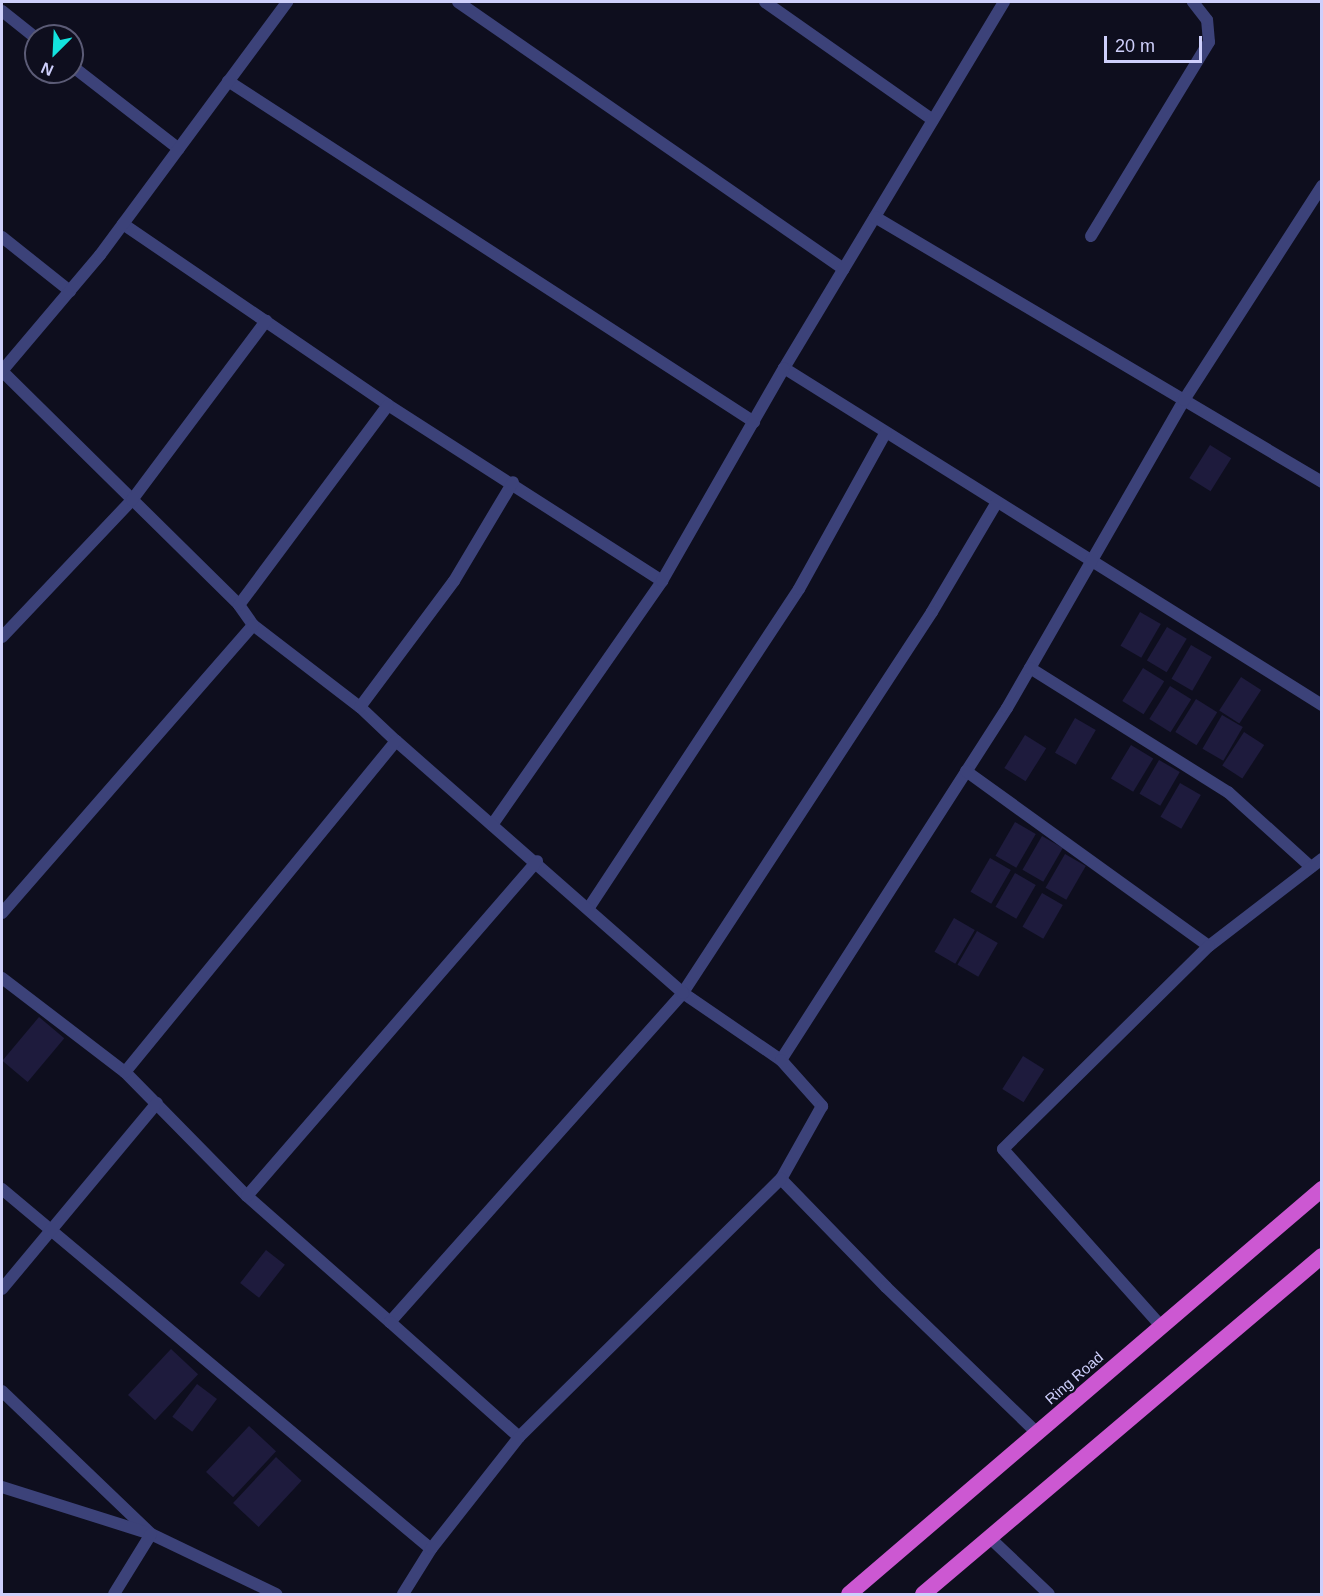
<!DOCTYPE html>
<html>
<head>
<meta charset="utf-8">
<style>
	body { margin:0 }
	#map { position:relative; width:1323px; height:1596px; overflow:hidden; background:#0e0e1e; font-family:Arial,sans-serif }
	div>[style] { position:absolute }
	.building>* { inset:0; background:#1e1b3d; transform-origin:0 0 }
	.minor>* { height:12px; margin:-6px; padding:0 6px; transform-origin:6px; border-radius:6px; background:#3c4279 }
	.trunk>* { height:16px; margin:-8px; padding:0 8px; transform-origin:8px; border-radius:8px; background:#cc58d2 }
	span { translate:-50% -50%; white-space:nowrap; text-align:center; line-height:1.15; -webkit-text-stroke:4.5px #0e0e1e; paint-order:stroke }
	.street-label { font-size:15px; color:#cecffb }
	.frame { position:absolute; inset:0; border:3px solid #cecffb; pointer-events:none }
	.north { position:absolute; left:24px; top:24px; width:60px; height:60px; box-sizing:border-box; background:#0e0e1e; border:2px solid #5b5b76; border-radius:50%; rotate:204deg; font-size:16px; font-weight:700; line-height:24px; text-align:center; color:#cecffb }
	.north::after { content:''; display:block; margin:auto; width:21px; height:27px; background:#13e3de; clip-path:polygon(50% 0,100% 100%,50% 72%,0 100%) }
	.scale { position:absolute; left:1104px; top:36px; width:98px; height:27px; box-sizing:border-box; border:3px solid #cecffb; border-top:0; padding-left:8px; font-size:18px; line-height:21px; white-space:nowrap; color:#cecffb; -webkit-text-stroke:4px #0e0e1e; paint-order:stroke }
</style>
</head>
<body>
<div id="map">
	<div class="building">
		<i style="left:1210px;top:445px;width:25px;height:39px;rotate:32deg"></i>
		<i style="left:1140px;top:612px;width:24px;height:39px;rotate:30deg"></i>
		<i style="left:1167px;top:627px;width:23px;height:39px;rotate:31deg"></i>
		<i style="left:1191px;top:645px;width:24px;height:39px;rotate:30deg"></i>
		<i style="left:1143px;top:668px;width:25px;height:39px;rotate:32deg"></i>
		<i style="left:1241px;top:677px;width:24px;height:40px;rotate:33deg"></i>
		<i style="left:1170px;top:686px;width:25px;height:39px;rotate:32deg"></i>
		<i style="left:1196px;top:699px;width:25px;height:39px;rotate:32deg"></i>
		<i style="left:1222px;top:715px;width:24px;height:39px;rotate:30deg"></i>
		<i style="left:1075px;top:718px;width:24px;height:40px;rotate:30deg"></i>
		<i style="left:1244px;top:732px;width:24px;height:40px;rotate:33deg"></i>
		<i style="left:1025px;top:735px;width:25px;height:39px;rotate:32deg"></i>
		<i style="left:1131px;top:745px;width:26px;height:39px;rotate:31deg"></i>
		<i style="left:1159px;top:760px;width:24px;height:39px;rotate:30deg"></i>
		<i style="left:1180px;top:783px;width:24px;height:39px;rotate:30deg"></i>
		<i style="left:1015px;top:822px;width:24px;height:39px;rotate:30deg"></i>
		<i style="left:1042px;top:836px;width:24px;height:39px;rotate:30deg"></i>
		<i style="left:1065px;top:854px;width:24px;height:39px;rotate:30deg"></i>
		<i style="left:990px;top:858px;width:24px;height:39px;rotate:30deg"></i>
		<i style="left:1015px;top:873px;width:24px;height:39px;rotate:30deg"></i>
		<i style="left:1042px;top:893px;width:24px;height:39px;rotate:30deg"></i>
		<i style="left:954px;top:918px;width:24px;height:39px;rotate:30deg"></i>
		<i style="left:977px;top:931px;width:24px;height:39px;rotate:30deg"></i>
		<i style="left:39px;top:1017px;width:33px;height:57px;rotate:40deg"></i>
		<i style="left:1023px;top:1056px;width:25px;height:39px;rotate:32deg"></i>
		<i style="left:266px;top:1250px;width:24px;height:42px;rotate:38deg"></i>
		<i style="left:171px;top:1349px;width:37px;height:63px;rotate:43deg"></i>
		<i style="left:197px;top:1384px;width:25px;height:41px;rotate:37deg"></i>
		<i style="left:249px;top:1426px;width:37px;height:63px;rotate:43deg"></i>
		<i style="left:276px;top:1457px;width:35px;height:63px;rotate:43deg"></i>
	</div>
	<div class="minor">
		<i style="left:458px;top:2px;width:469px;rotate:34.7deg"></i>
		<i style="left:765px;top:2px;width:205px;rotate:35.1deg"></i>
		<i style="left:1004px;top:2px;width:427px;rotate:121deg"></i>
		<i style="left:784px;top:368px;width:635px;rotate:32.06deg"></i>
		<i style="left:2px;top:11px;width:43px;rotate:38.5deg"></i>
		<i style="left:72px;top:66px;width:135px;rotate:37.8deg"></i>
		<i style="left:228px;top:81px;width:627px;rotate:32.95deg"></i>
		<i style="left:875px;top:217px;width:520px;rotate:30.66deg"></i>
		<i style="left:123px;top:224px;width:321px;rotate:34.3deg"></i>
		<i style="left:388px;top:405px;width:326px;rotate:32.7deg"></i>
		<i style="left:1091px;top:236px;width:227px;rotate:-58.7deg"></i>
		<i style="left:1209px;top:42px;width:22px;rotate:-95deg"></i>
		<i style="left:1207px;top:20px;width:23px;rotate:-128deg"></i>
		<i style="left:2px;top:237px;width:87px;rotate:38.5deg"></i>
		<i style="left:2px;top:371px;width:333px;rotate:44.6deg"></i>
		<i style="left:239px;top:605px;width:24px;rotate:55deg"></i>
		<i style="left:253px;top:625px;width:135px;rotate:37.5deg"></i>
		<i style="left:360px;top:707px;width:50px;rotate:43.4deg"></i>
		<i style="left:2px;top:371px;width:152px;rotate:-49.8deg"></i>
		<i style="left:100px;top:255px;width:315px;rotate:-53.5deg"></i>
		<i style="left:997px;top:502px;width:128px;rotate:120.6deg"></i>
		<i style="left:932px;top:612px;width:455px;rotate:123.2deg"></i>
		<i style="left:683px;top:993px;width:119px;rotate:34.4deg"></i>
		<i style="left:781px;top:1060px;width:418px;rotate:-57.3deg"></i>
		<i style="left:1007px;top:708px;width:355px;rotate:-60.1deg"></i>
		<i style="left:1184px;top:400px;width:255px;rotate:-57.2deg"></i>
		<i style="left:239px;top:605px;width:249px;rotate:-53.3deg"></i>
		<i style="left:2px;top:637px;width:189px;rotate:-46.5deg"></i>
		<i style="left:132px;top:500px;width:224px;rotate:-53.2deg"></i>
		<i style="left:1030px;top:668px;width:234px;rotate:32.1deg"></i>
		<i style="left:1228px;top:792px;width:112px;rotate:42.1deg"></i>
		<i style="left:360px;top:707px;width:157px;rotate:-53.3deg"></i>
		<i style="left:454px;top:581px;width:115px;rotate:-59.2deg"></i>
		<i style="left:966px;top:771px;width:299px;rotate:35.8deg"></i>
		<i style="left:1209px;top:946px;width:143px;rotate:-37.6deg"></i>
		<i style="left:492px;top:825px;width:297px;rotate:-55.1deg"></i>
		<i style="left:662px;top:581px;width:245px;rotate:-60.2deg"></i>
		<i style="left:588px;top:909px;width:383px;rotate:-56.6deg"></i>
		<i style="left:799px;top:589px;width:179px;rotate:-61deg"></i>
		<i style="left:2px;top:913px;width:382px;rotate:-48.9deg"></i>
		<i style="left:2px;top:978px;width:155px;rotate:37.4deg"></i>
		<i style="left:125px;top:1072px;width:174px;rotate:45.5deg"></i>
		<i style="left:247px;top:1196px;width:191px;rotate:41.4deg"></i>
		<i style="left:390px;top:1322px;width:441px;rotate:-48.3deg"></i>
		<i style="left:683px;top:993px;width:382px;rotate:-138.7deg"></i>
		<i style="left:396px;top:741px;width:428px;rotate:129.3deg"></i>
		<i style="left:781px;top:1060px;width:62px;rotate:48.3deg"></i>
		<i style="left:822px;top:1106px;width:84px;rotate:119.3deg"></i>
		<i style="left:781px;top:1179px;width:151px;rotate:45.8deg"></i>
		<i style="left:886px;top:1287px;width:210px;rotate:44deg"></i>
		<i style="left:2px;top:1189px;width:560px;rotate:40deg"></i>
		<i style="left:431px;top:1549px;width:53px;rotate:121.9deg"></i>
		<i style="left:247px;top:1196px;width:443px;rotate:-49.1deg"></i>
		<i style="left:2px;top:1289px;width:242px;rotate:-50.2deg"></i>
		<i style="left:390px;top:1322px;width:173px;rotate:41.7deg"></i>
		<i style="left:519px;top:1437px;width:368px;rotate:-44.6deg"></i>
		<i style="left:1161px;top:1326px;width:237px;rotate:-131.8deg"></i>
		<i style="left:1003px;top:1149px;width:289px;rotate:-44.6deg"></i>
		<i style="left:2px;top:1391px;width:207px;rotate:43.8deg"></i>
		<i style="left:151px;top:1534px;width:139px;rotate:25.6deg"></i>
		<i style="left:2px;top:1487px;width:156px;rotate:17.5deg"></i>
		<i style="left:151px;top:1534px;width:70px;rotate:121.7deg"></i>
		<i style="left:990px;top:1538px;width:81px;rotate:43.5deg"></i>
		<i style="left:431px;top:1549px;width:142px;rotate:-51.8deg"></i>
	</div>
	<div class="trunk">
		<i style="left:849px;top:1594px;width:623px;rotate:-40.57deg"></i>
		<i style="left:923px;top:1594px;width:523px;rotate:-40.27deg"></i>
	</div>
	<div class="street-label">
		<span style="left:1074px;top:1378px;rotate:-41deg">Ring Road</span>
	</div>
	<div class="frame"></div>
	<div class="north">N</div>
	<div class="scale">20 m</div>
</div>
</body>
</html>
